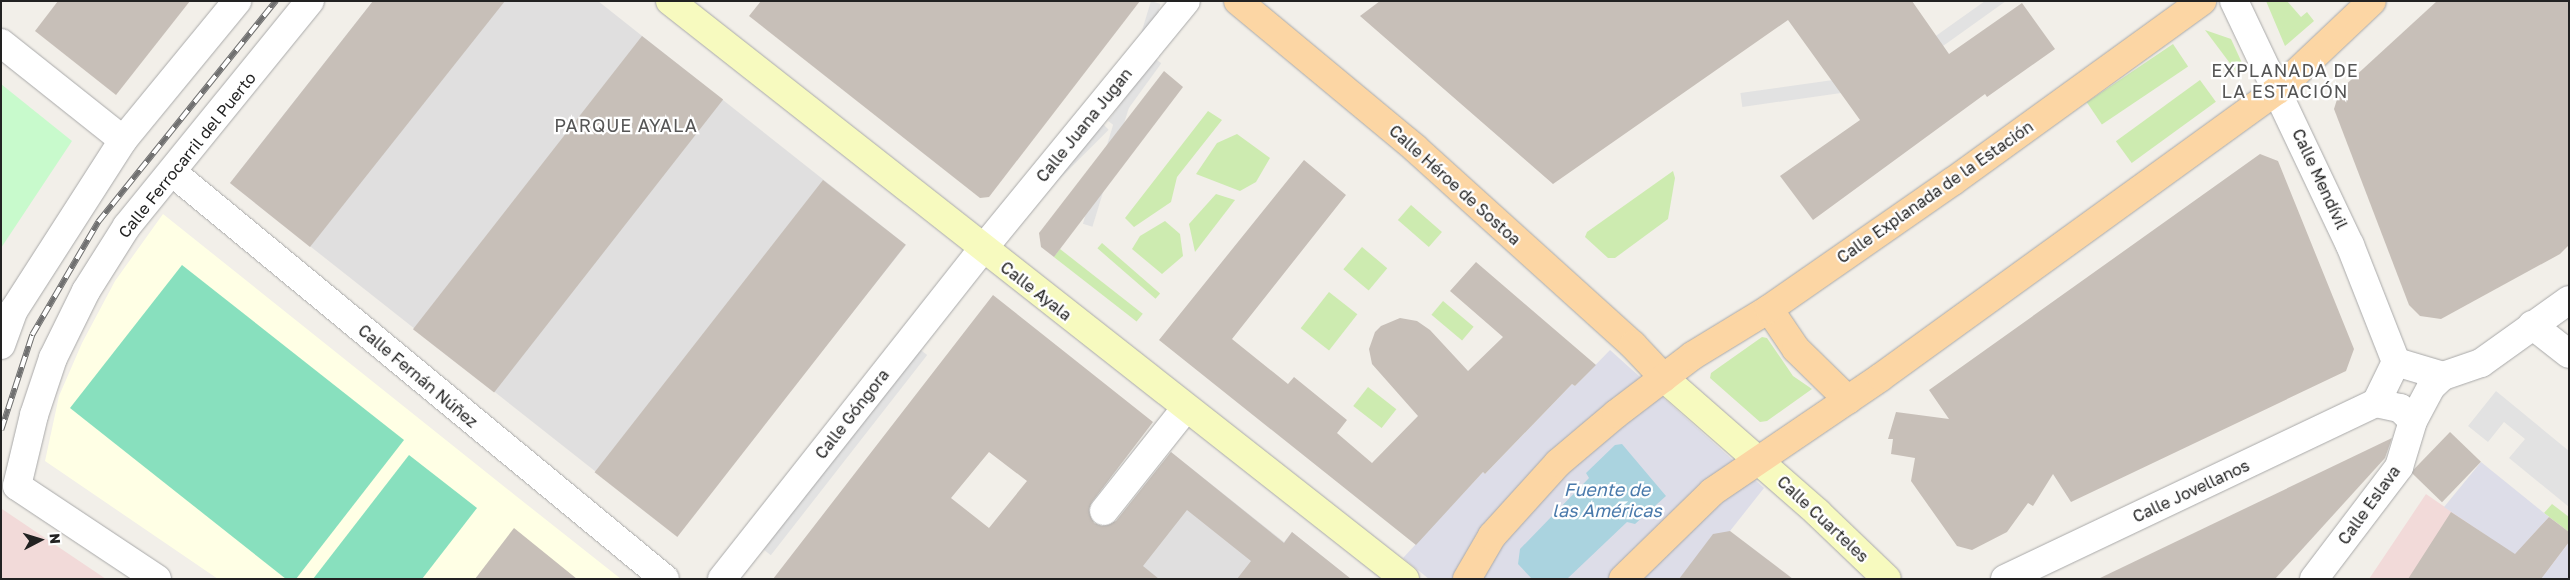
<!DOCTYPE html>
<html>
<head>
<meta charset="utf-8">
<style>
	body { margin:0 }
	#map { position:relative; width:2570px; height:580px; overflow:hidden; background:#f2efe9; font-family:"Golos Text",sans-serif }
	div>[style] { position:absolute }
	.residential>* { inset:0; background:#e0dfdf }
	.commercial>* { inset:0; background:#f2dad9 }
	.education>* { inset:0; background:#ffffe5 }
	.grass>* { inset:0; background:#cdebb0; transform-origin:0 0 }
	.park>* { inset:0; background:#c8facc }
	.pitch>* { inset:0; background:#88e0be }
	.parking>* { inset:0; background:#e2e2e2; transform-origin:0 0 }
	.plaza>* { inset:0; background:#dddde8 }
	.water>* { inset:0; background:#aad3df }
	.building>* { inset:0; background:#c7bfb8; transform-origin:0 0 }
	.roads { filter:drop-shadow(0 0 1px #a9a9a9) drop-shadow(0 0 1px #a9a9a9) }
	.street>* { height:28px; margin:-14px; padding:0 14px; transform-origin:14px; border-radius:14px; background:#fff }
	.secondary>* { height:28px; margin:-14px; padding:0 14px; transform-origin:14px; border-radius:14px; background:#f7fabf }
	.primary>* { height:28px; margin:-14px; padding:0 14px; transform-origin:14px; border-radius:14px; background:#fcd6a4 }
	.rail>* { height:5.5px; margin-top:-2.75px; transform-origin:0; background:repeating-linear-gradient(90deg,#fff 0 11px,#707070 0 22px); box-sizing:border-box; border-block:1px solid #707070 }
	span { translate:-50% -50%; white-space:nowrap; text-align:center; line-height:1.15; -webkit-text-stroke:4.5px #fff; paint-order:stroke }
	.street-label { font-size:16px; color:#222 }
	.neighbourhood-label { font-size:18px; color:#555; letter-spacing:1px }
	.water-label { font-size:18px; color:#4a7aab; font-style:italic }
	.frame { position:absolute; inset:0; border:2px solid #222; pointer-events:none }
	.north { position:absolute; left:15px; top:515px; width:50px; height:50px; -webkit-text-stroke:4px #fff; paint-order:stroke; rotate:85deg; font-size:14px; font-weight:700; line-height:20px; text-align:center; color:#222 }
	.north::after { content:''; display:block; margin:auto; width:18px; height:22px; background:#222; clip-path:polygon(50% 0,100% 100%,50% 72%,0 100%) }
</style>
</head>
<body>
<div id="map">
	<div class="residential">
		<i style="clip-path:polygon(373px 1px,598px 1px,906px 245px,676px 535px,230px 183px)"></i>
		<i style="clip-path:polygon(1171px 452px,1284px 542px,1292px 532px,1351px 579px,1070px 579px)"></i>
	</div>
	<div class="commercial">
		<i style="clip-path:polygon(2426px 494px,2484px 534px,2509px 560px,2549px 517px,2569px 532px,2569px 542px,2541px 579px,2369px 579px)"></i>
		<i style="clip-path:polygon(2px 509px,106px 579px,1px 579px)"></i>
	</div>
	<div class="education">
		<i style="clip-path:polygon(163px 214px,516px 496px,621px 579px,218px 579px,45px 461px,59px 396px,82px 343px,115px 281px)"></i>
	</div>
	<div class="grass">
		<i style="clip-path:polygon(2266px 1px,2287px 1px,2301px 17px,2307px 12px,2314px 21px,2285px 46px)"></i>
		<i style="clip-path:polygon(2205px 30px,2231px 39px,2242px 63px,2241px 78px)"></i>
		<i style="left:2173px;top:44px;width:27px;height:104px;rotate:56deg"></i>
		<i style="left:2200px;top:80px;width:27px;height:104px;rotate:54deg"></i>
		<i style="clip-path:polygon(1208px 111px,1222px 120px,1177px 177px,1171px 202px,1134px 227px,1125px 218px)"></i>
		<i style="clip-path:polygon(1237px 134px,1270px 158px,1256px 182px,1240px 191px,1196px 174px,1217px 143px)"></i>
		<i style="clip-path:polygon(1673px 171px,1675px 178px,1668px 219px,1615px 258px,1608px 258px,1585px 237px,1587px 232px)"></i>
		<i style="clip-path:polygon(1216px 194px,1235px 200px,1195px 252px,1189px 224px)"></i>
		<i style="left:1411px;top:205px;width:41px;height:20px;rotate:41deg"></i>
		<i style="clip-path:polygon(1165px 221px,1180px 234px,1183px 256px,1162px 274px,1132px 249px,1140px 236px)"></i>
		<i style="left:1102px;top:243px;width:77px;height:7px;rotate:41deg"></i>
		<i style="left:1362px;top:247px;width:33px;height:29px;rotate:40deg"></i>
		<i style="left:1060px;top:249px;width:105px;height:10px;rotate:38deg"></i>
		<i style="left:1329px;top:292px;width:36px;height:46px;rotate:38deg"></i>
		<i style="left:1443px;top:301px;width:40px;height:18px;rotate:40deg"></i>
		<i style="clip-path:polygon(1762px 337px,1767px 338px,1793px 376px,1812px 389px,1767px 421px,1760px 422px,1710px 378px,1711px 373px)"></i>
		<i style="left:1368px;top:387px;width:36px;height:24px;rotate:38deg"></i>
		<i style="clip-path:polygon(2552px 504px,2569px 517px,2569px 532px,2544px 513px)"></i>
	</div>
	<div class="park">
		<i style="clip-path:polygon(1px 84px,72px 141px,1px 248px)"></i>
	</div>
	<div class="pitch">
		<i style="clip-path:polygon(182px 265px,404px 440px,296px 579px,286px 579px,70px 408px)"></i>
		<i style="clip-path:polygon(409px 455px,477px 508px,422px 579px,313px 579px)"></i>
	</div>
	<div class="parking">
		<i style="left:1151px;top:1px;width:10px;height:233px;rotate:17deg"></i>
		<i style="clip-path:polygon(1985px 1px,2006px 1px,1915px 66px,1902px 60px)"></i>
		<i style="left:1154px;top:58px;width:9px;height:78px;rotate:36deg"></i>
		<i style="left:1883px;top:73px;width:14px;height:144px;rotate:82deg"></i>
		<i style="left:1103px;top:124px;width:8px;height:125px;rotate:45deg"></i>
		<i style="left:913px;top:344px;width:18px;height:254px;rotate:38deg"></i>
		<i style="clip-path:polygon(2496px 391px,2569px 451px,2569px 507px,2509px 458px,2525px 439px,2504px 422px,2488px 442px,2468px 426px)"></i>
	</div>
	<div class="plaza">
		<i style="clip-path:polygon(1610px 350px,1764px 488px,1730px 531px,1679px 579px,1429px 579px,1403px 558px,1483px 472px,1485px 474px,1572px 384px,1575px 386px)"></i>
		<i style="clip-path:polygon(2481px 462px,2549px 517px,2510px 560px,2484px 534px,2444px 507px)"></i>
		<i style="clip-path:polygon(2569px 542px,2569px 579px,2541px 579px)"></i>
	</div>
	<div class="water">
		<i style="clip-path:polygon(1622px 444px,1666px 496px,1635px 524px,1627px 522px,1567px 579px,1532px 579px,1518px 564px,1520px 549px,1589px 478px,1586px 473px,1615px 445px)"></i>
	</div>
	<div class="building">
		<i style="clip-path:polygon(58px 1px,190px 1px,116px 95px,35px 31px)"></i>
		<i style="clip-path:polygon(373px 1px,505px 1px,310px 247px,230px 183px)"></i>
		<i style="clip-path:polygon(761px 1px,1140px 1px,989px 197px,980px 198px,749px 16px)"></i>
		<i style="clip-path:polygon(1380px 1px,1912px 1px,1949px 54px,2022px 3px,2055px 49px,1987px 97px,1985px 94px,1813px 220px,1780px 176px,1860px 120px,1788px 20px,1553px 184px,1360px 16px)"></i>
		<i style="clip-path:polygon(2437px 1px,2569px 1px,2569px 245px,2560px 254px,2441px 319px,2420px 316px,2409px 305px,2334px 109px,2340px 90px)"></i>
		<i style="left:642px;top:36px;width:103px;height:372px;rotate:38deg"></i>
		<i style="clip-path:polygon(1164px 71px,1183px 87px,1054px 257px,1041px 247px,1039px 233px)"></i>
		<i style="clip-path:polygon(2260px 154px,2278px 161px,2354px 349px,2346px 371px,2071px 502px,2053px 474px,2033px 506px,2028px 503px,2007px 532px,1972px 550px,1957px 546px,1911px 481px,1915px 458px,1891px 454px,1893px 439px,1888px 439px,1896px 412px,1949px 419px,1929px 390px)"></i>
		<i style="clip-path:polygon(1304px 160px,1346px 195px,1232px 339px,1288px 384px,1294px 377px,1347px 420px,1337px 433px,1372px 463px,1418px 416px,1372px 364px,1369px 349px,1375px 332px,1381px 326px,1400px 318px,1417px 321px,1430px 330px,1468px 371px,1503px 337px,1450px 291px,1476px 262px,1596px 365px,1575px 386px,1572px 384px,1485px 474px,1483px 472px,1416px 545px,1159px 340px)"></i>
		<i style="left:823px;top:180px;width:105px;height:371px;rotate:38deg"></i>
		<i style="clip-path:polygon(evenodd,993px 295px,1153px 422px,1092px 502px,1089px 509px,1094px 523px,1102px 526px,1116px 521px,1171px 452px,1284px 543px,1292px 532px,1351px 579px,1237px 579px,1251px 561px,1187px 510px,1143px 566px,1159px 579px,773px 579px,993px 295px,989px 452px,1027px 481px,989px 528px,951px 498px,989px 452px)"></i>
		<i style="left:2450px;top:432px;width:43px;height:56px;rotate:44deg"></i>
		<i style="clip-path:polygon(2392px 438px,2385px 458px,2275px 579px,2098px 579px)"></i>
		<i style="clip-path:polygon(2451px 512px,2515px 554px,2549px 517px,2569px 532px,2569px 542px,2541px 579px,2408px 579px)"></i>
		<i style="clip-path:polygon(514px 528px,577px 579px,475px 579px)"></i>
		<i style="clip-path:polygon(1730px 531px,1793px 579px,1679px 579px,1713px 534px)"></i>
	</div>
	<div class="roads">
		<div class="street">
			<i style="left:2234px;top:1px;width:270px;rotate:64.6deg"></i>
			<i style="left:2350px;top:245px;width:126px;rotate:68.5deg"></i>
			<i style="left:1px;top:43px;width:156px;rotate:38.5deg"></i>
			<i style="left:172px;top:172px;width:639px;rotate:39.54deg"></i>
			<i style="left:2532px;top:325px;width:47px;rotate:38.1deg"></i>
			<i style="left:1px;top:345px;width:37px;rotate:-70deg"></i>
			<i style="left:14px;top:310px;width:202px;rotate:-57.3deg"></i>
			<i style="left:123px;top:140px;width:180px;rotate:-50.6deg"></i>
			<i style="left:2396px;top:362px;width:49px;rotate:16.6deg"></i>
			<i style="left:2376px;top:403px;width:46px;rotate:-64deg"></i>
			<i style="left:1104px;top:511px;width:130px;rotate:-51.5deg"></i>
			<i style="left:157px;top:579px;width:168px;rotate:-146.4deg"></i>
			<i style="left:17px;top:486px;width:73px;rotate:-76.5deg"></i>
			<i style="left:34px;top:415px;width:60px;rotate:-71.6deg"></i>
			<i style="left:53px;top:358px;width:75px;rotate:-63.8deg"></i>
			<i style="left:86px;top:291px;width:77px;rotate:-57.8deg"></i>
			<i style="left:127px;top:226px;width:290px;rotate:-50.9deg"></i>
			<i style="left:722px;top:579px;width:419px;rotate:-51.7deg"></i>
			<i style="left:982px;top:250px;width:322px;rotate:-50.7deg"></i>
			<i style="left:2005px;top:579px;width:411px;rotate:-25.4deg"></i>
			<i style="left:2376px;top:403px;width:25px;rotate:12deg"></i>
			<i style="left:2400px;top:408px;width:18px;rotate:45deg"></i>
			<i style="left:2314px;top:579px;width:141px;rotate:-52.8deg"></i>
			<i style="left:2399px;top:467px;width:48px;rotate:-73.1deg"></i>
			<i style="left:2413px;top:421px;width:38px;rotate:-62deg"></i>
			<i style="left:2431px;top:387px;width:16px;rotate:-43deg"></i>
			<i style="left:2443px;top:376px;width:40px;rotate:-18.9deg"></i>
			<i style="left:2481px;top:363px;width:108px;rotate:-35.6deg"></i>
		</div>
		<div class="secondary">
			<i style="left:670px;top:1px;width:935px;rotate:38.18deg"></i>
			<i style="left:1664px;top:378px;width:205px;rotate:41.2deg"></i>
			<i style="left:1818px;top:513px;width:95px;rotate:43.7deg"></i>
		</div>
		<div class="primary">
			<i style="left:1238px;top:1px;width:231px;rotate:39.7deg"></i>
			<i style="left:1416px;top:149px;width:292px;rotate:42.1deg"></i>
			<i style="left:1633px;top:345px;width:45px;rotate:46.8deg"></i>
			<i style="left:1769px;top:309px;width:48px;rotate:56deg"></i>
			<i style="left:1796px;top:349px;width:73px;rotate:44.4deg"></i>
			<i style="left:1467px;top:579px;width:50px;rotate:-59.8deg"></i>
			<i style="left:1492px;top:536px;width:98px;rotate:-47.9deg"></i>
			<i style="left:1558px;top:463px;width:76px;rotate:-40.2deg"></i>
			<i style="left:1616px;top:414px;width:96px;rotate:-37.3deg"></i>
			<i style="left:1692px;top:356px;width:90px;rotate:-31.4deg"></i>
			<i style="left:1769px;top:309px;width:223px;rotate:-34.8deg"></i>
			<i style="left:1952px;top:182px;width:309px;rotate:-35.9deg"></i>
			<i style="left:1623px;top:579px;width:124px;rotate:-44.3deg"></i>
			<i style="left:1712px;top:492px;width:204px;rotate:-34.2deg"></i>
			<i style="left:1881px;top:377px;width:490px;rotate:-35.9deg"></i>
			<i style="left:2278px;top:90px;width:129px;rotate:-43.4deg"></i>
		</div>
	</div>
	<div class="rail">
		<i style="left:1px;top:430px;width:100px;rotate:-71.9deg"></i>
		<i style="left:32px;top:335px;width:131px;rotate:-59.7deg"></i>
		<i style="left:98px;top:222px;width:284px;rotate:-51.2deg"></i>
	</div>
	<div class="street-label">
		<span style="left:1084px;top:125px;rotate:-51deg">Calle Juana Jugan</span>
		<span style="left:187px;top:155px;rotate:-51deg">Calle Ferrocarril del Puerto</span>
		<span style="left:2320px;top:179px;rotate:65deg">Calle Mendívil</span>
		<span style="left:1455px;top:185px;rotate:42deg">Calle Héroe de Sostoa</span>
		<span style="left:1935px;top:192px;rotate:-35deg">Calle Explanada de la Estación</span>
		<span style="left:1036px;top:291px;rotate:38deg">Calle Ayala</span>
		<span style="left:418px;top:376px;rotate:40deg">Calle Fernán Núñez</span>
		<span style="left:852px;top:414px;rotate:-52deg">Calle Góngora</span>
		<span style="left:2191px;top:491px;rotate:-25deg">Calle Jovellanos</span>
		<span style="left:2369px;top:505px;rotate:-54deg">Calle Eslava</span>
		<span style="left:1823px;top:519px;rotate:43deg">Calle Cuarteles</span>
	</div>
	<div class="neighbourhood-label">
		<span style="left:2285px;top:81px">EXPLANADA DE<br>LA ESTACIÓN</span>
		<span style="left:626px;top:125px">PARQUE AYALA</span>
	</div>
	<div class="water-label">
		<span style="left:1607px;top:500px">Fuente de<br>las Américas</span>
	</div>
	<div class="frame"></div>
	<div class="north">N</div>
</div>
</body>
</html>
